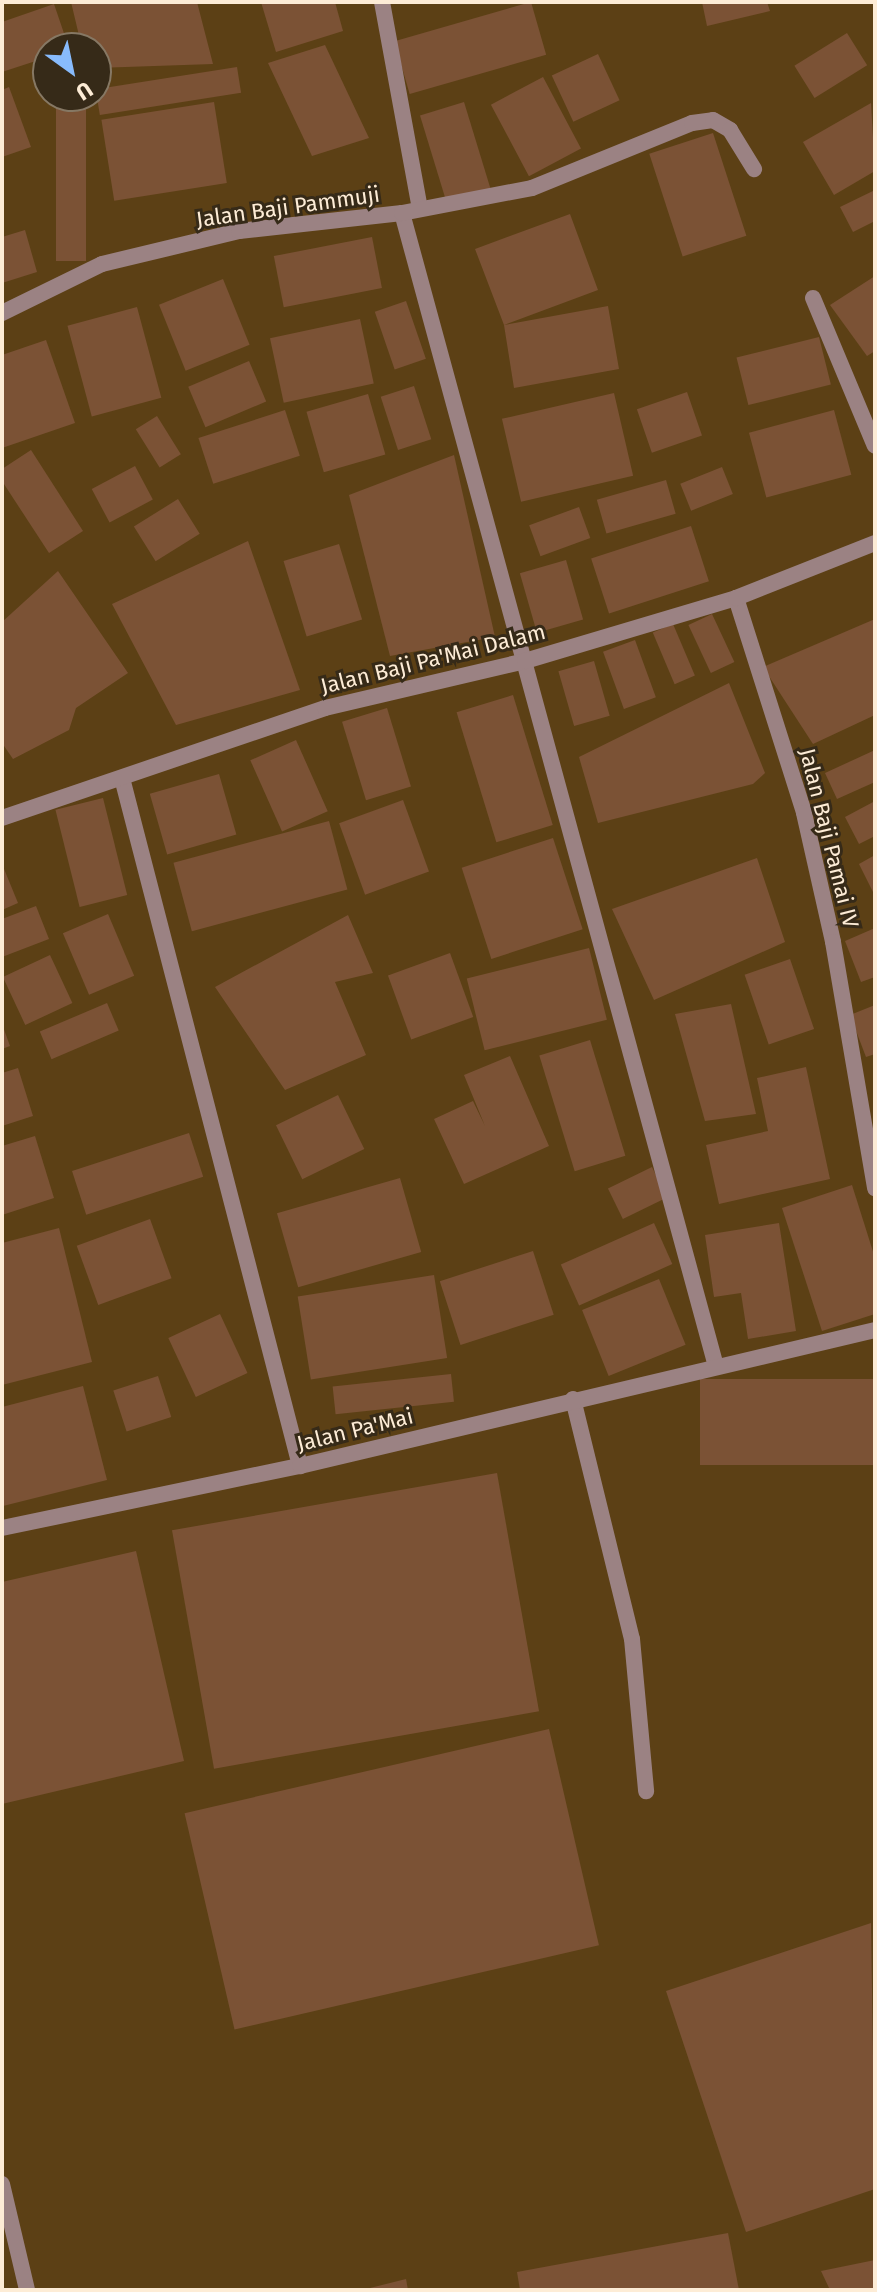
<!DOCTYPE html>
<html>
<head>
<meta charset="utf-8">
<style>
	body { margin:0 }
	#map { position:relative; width:877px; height:2292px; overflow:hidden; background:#5c4015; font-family:"Fira Sans",sans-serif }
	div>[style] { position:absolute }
	.building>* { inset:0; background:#7b5235; transform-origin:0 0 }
	.lane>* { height:16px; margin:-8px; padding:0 8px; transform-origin:8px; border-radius:8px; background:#9b8283 }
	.street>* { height:16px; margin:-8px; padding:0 8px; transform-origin:8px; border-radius:8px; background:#9b8283 }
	span { translate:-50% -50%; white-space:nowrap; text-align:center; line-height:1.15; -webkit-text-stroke:6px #362a18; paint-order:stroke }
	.street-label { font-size:22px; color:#fdecd6 }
	.frame { position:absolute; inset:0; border:4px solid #fdecd6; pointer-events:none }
	.north { position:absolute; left:32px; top:32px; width:80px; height:80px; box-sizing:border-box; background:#362a18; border:2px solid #867864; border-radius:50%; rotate:147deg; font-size:22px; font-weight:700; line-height:32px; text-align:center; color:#fdecd6 }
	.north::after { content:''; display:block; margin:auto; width:28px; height:36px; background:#88bbfc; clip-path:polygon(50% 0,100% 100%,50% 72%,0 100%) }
</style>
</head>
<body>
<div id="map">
	<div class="building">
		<i style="clip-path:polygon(71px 2px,197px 2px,213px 64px,96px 68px,96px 48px,82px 48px)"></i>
		<i style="clip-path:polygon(261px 2px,335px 2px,343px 31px,276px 52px)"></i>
		<i style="left:531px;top:2px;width:55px;height:142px;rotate:74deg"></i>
		<i style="clip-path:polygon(702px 2px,767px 2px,770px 11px,707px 26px)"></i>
		<i style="clip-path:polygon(54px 4px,69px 48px,48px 48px,48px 57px,2px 72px,2px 22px)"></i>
		<i style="left:847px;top:33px;width:38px;height:62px;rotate:58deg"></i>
		<i style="clip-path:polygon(325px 45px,369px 138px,312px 156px,268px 63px)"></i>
		<i style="left:598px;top:54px;width:51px;height:51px;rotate:65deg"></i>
		<i style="left:237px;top:67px;width:26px;height:143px;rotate:81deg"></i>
		<i style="left:543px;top:77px;width:81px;height:59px;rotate:62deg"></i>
		<i style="clip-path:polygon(9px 87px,31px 147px,2px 157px,2px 90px)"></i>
		<i style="left:56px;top:96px;width:30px;height:165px"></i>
		<i style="left:214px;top:102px;width:82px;height:114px;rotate:81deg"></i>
		<i style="left:464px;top:102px;width:91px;height:46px;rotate:73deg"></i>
		<i style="clip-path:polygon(871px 103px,875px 171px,834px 195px,803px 142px)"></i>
		<i style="left:713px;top:133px;width:108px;height:67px;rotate:72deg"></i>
		<i style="clip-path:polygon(875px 190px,875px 221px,853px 232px,840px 207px)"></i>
		<i style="clip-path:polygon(570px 214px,598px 290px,504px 325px,608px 306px,619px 369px,514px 388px,504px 325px,475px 249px)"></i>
		<i style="clip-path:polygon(25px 230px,37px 272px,2px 283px,2px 237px)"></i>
		<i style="left:372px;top:237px;width:52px;height:100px;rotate:79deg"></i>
		<i style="clip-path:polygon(875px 276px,875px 351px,867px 356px,830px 305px)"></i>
		<i style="left:223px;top:279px;width:71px;height:69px;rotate:68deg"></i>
		<i style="left:406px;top:301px;width:61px;height:33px;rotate:71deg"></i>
		<i style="left:137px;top:307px;width:94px;height:72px;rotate:75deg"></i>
		<i style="left:360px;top:319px;width:66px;height:92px;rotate:78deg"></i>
		<i style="left:819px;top:337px;width:49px;height:85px;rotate:76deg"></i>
		<i style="clip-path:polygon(46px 340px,75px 423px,2px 448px,2px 355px)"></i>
		<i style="left:249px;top:361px;width:44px;height:66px;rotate:67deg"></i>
		<i style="left:414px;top:386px;width:56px;height:35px;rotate:72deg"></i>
		<i style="left:687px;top:392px;width:46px;height:53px;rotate:71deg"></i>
		<i style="left:614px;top:393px;width:85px;height:115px;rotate:77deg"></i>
		<i style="left:368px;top:394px;width:63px;height:64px;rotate:74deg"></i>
		<i style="left:285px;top:410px;width:48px;height:91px;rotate:72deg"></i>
		<i style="left:834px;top:410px;width:67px;height:88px;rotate:75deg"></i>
		<i style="left:157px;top:416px;width:45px;height:25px;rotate:58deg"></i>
		<i style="clip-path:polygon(31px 450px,83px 531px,49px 553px,2px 481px,2px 469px)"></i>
		<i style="clip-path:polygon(454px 455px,495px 637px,390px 656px,349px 495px)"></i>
		<i style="left:135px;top:466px;width:38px;height:49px;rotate:62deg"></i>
		<i style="left:722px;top:467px;width:29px;height:45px;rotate:68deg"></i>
		<i style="left:666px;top:480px;width:35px;height:72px;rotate:74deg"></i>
		<i style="left:178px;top:499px;width:41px;height:52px;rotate:58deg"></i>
		<i style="left:579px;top:507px;width:33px;height:53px;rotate:70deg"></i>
		<i style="left:691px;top:526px;width:58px;height:105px;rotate:72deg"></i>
		<i style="clip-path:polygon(248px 541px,300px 690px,176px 725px,112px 604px)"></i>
		<i style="left:339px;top:544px;width:79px;height:58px;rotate:73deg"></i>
		<i style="left:566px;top:560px;width:62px;height:48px;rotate:74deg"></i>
		<i style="clip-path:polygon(58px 571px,128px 673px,76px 708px,69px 730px,13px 759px,2px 743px,2px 622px)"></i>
		<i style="left:712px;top:614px;width:53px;height:26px;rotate:65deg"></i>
		<i style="clip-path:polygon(875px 619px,875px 715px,813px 744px,763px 667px)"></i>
		<i style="left:673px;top:624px;width:56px;height:22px;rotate:67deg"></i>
		<i style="left:635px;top:640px;width:61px;height:34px;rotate:70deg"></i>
		<i style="left:594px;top:661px;width:57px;height:37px;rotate:74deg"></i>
		<i style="clip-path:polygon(729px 683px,765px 773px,753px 784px,598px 823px,579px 757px)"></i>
		<i style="left:513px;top:695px;width:136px;height:59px;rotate:73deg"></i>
		<i style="left:387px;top:708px;width:82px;height:47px;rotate:73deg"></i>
		<i style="left:296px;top:740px;width:78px;height:50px;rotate:66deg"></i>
		<i style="clip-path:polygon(875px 750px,875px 782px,837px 799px,825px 773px)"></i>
		<i style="left:219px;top:774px;width:63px;height:72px;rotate:74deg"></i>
		<i style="left:103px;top:798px;width:100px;height:49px;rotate:76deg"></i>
		<i style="left:403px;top:800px;width:76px;height:68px;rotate:70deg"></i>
		<i style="clip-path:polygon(875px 801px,875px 836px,859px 844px,845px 817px)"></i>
		<i style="left:329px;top:821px;width:71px;height:161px;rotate:75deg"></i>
		<i style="left:553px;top:838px;width:96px;height:96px;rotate:72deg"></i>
		<i style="clip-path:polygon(875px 855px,875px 896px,859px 864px)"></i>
		<i style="clip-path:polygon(757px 858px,785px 942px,654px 1000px,612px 909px)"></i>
		<i style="clip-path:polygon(2px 864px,18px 903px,2px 910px)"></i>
		<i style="clip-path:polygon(36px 906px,49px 939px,2px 957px,2px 919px)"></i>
		<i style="left:108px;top:914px;width:67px;height:49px;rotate:67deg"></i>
		<i style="clip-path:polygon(348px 915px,373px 973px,335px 982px,366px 1055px,285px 1090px,215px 987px)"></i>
		<i style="clip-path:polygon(875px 928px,875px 977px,861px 982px,845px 941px)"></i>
		<i style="left:589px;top:948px;width:74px;height:126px;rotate:76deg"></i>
		<i style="left:450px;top:953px;width:68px;height:66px;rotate:70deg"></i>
		<i style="left:50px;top:955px;width:53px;height:52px;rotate:65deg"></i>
		<i style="left:790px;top:959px;width:74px;height:48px;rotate:71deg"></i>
		<i style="left:107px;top:1003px;width:30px;height:73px;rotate:67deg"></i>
		<i style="clip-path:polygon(731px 1004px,756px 1114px,705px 1121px,675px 1014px)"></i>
		<i style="clip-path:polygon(875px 1005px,875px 1054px,866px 1057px,850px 1015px)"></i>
		<i style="clip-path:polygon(2px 1024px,10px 1046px,2px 1049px)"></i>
		<i style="left:590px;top:1040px;width:121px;height:53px;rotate:73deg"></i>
		<i style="clip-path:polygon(510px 1056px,549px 1146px,464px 1184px,434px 1119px,473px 1101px,485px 1126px,464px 1075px)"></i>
		<i style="clip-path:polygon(806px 1067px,830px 1179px,719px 1204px,706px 1145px,768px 1131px,757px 1078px)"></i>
		<i style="clip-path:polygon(18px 1068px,33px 1116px,2px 1126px,2px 1073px)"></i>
		<i style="left:338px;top:1095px;width:60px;height:69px;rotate:64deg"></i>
		<i style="left:189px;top:1133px;width:46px;height:123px;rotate:72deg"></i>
		<i style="clip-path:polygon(35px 1136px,54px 1198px,2px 1215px,2px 1146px)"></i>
		<i style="left:652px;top:1167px;width:34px;height:49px;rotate:64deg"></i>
		<i style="left:400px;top:1178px;width:77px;height:128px;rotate:74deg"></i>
		<i style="clip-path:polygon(852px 1185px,875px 1258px,875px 1314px,822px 1331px,782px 1208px)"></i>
		<i style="left:150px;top:1219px;width:63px;height:78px;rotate:70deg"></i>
		<i style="left:654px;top:1223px;width:45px;height:102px;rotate:66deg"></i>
		<i style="clip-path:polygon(779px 1223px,796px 1331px,748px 1339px,741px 1293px,714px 1297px,705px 1235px)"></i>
		<i style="clip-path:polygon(59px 1228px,92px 1362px,2px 1385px,2px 1243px)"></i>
		<i style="left:533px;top:1251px;width:67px;height:98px;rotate:72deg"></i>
		<i style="left:434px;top:1275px;width:84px;height:138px;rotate:81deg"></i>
		<i style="left:659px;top:1279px;width:71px;height:83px;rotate:68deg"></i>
		<i style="left:220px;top:1314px;width:65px;height:57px;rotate:65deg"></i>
		<i style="left:451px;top:1374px;width:28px;height:119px;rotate:84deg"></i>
		<i style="left:158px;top:1376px;width:43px;height:47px;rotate:72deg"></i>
		<i style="left:875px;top:1379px;width:86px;height:175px;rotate:90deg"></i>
		<i style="clip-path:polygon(83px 1386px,107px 1480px,3px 1506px,2px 1407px)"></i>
		<i style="left:497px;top:1473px;width:242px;height:330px;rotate:80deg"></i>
		<i style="clip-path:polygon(136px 1551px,184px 1761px,2px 1804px,2px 1582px)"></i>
		<i style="left:549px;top:1729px;width:222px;height:374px;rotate:77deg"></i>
		<i style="clip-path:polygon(871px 1923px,875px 2189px,746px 2232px,666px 1991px)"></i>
		<i style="clip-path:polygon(728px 2233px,739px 2290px,520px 2290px,517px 2272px)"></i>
		<i style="clip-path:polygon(875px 2260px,875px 2290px,830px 2290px,821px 2271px)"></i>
		<i style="clip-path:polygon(406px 2279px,408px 2290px,366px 2290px,366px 2289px)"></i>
	</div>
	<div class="lane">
		<i style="left:573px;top:1399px;width:247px;rotate:76.2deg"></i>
		<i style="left:632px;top:1639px;width:153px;rotate:84.7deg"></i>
	</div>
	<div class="street">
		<i style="left:382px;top:2px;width:210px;rotate:79.6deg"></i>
		<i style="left:402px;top:213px;width:1192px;rotate:74.77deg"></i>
		<i style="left:813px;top:298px;width:160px;rotate:67.3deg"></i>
		<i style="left:2px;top:313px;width:111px;rotate:-26.1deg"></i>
		<i style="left:102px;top:264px;width:141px;rotate:-13.5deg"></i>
		<i style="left:239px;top:231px;width:164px;rotate:-6.3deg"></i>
		<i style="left:402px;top:213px;width:132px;rotate:-10.9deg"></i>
		<i style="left:532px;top:188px;width:173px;rotate:-22.1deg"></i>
		<i style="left:692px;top:123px;width:21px;rotate:-8deg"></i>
		<i style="left:713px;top:120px;width:20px;rotate:30deg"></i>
		<i style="left:730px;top:130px;width:46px;rotate:58.4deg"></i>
		<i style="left:736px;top:598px;width:225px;rotate:72.4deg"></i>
		<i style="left:804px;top:813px;width:132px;rotate:77.3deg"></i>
		<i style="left:833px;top:942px;width:250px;rotate:80.3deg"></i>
		<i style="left:122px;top:778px;width:711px;rotate:75.49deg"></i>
		<i style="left:2px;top:818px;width:341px;rotate:-18.8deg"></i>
		<i style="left:325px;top:708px;width:205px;rotate:-13.2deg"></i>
		<i style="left:525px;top:661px;width:220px;rotate:-16.6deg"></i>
		<i style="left:736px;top:598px;width:149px;rotate:-21.6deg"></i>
		<i style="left:2px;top:1528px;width:304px;rotate:-11.8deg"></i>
		<i style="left:300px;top:1466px;width:591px;rotate:-13.31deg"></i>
		<i style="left:2px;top:2184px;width:109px;rotate:76.7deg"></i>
	</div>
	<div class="street-label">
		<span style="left:288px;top:207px;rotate:-8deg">Jalan Baji Pammuji</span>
		<span style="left:433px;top:659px;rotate:-14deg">Jalan Baji Pa'Mai Dalam</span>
		<span style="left:829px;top:838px;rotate:76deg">Jalan Baji Pamai IV</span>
		<span style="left:355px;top:1430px;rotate:-14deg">Jalan Pa'Mai</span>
	</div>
	<div class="frame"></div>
	<div class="north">U</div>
</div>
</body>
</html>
